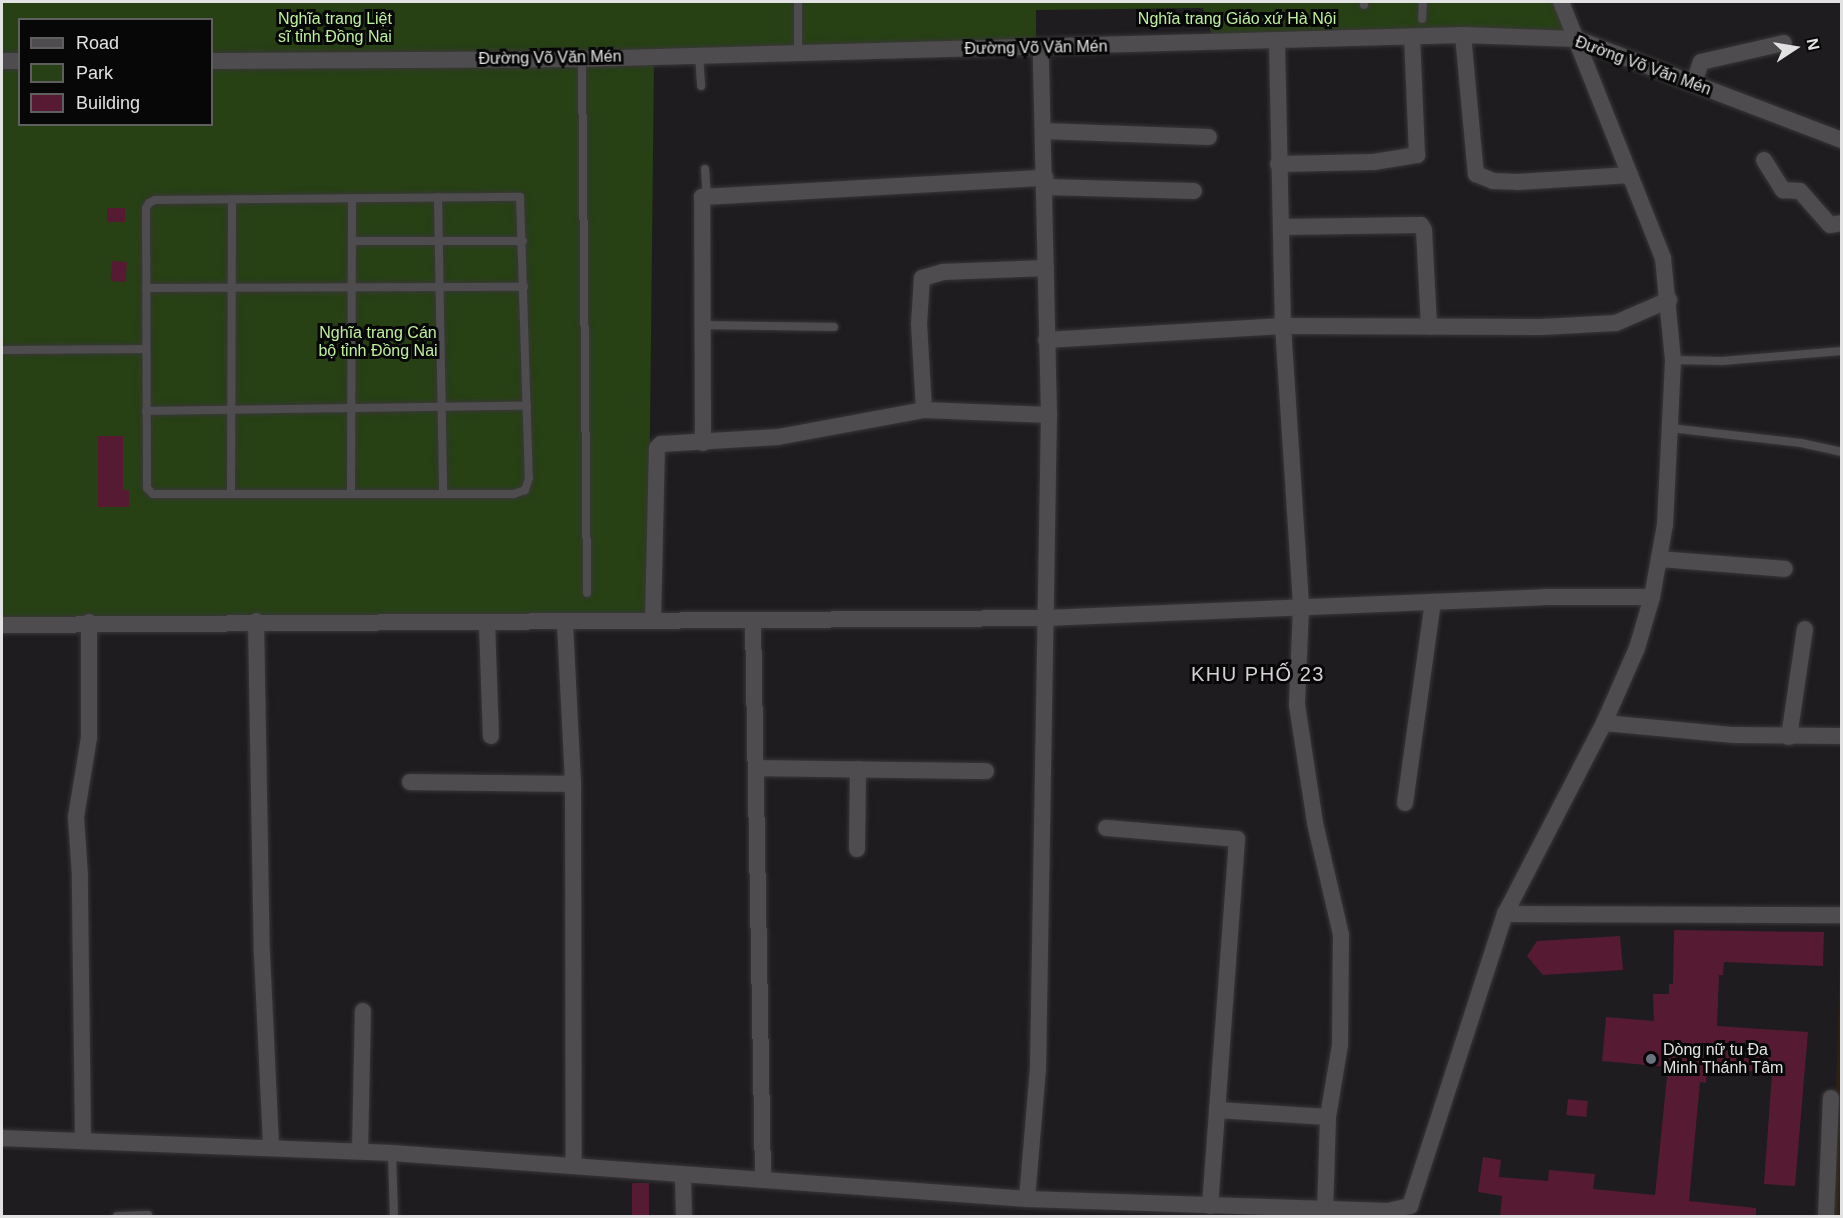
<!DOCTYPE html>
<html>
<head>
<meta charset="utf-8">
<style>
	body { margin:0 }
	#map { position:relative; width:1843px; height:1218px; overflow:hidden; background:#1e1c1e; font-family:Helvetica,sans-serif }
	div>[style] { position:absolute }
	.education>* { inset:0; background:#2d2113 }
	.green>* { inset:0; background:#274014 }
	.building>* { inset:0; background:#561b32; transform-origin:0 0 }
	.roads { filter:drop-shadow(0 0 2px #383738) drop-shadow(0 0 2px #383738) }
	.service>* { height:8px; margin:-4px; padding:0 4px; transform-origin:4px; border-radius:4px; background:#4f4c4f }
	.minor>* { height:16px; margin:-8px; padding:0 8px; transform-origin:8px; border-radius:8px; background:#4f4c4f }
	.dots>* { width:16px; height:16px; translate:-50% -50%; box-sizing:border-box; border:3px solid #080708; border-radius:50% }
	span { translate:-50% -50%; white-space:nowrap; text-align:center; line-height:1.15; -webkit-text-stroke:6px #080708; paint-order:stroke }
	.park-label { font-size:16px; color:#bef09d }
	.street-label { font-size:16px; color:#e3e2e3 }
	.poi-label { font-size:16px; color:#e3e2e3 }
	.left { translate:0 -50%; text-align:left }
	.quarter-label { font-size:20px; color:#d4d1d4; letter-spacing:1.5px }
	.frame { position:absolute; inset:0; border:3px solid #e3e2e3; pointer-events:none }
	.legend { position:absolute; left:18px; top:18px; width:195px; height:108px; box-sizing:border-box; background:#080708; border:2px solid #605f60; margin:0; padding:8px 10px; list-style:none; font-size:18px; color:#e3e2e3 }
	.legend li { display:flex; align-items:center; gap:12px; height:30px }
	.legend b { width:30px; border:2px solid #605f60 }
	.north { position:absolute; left:1765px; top:18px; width:60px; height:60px; -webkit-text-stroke:4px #080708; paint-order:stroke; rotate:78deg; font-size:16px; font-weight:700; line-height:24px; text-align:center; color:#e3e2e3 }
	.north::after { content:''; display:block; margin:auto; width:21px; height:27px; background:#e3e2e3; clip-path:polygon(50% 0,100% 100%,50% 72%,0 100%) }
</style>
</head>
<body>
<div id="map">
	<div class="education">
		<i style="clip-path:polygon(1841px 920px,1842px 1216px,1832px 1216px,1838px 1026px)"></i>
	</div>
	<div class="green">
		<i style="clip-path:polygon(2px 2px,1555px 2px,1568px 33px,1213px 38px,1203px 8px,1036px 10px,1036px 43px,581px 53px,212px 55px,212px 20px,20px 20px,19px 55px,2px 55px)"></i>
		<i style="clip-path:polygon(654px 60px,648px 615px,2px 620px,2px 66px,19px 66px,20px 124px,212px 124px,212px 66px)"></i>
	</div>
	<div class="building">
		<i style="left:107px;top:208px;width:18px;height:14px"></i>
		<i style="left:112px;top:261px;width:15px;height:20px;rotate:4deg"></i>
		<i style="clip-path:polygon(98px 436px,123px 436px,123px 490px,129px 490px,129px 507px,98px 507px)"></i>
		<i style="clip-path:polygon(1674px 930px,1824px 932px,1823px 966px,1724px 962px,1723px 975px,1719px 975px,1717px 1026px,1808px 1032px,1795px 1186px,1764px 1184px,1772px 1073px,1707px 1067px,1706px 1083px,1700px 1082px,1689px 1201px,1756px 1208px,1756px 1216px,1500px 1216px,1502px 1196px,1478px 1192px,1483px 1157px,1501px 1160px,1499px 1177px,1548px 1181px,1549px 1170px,1595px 1174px,1593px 1189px,1655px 1195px,1668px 1067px,1602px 1061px,1606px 1017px,1654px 1021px,1653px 994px,1669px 994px,1669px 984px,1673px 984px)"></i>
		<i style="clip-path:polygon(1620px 936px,1623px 970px,1543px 975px,1527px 956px,1537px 941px)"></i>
		<i style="left:1568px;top:1099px;width:20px;height:16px;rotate:6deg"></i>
		<i style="left:632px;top:1183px;width:17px;height:33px"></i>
	</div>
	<div class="roads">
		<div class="service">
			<i style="left:1364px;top:5px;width:3px;rotate:-90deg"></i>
			<i style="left:1422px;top:19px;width:17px;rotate:-87deg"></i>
			<i style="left:798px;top:53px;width:51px;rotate:-90deg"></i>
			<i style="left:699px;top:55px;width:31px;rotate:86deg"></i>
			<i style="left:582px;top:59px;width:534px;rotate:89.46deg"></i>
			<i style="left:705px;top:169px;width:28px;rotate:86deg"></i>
			<i style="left:438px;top:197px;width:297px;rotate:89deg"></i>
			<i style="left:520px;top:197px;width:281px;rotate:88.2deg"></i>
			<i style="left:529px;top:478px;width:13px;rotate:108deg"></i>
			<i style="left:525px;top:490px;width:12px;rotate:160deg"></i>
			<i style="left:514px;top:494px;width:361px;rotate:180deg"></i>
			<i style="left:153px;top:494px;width:8px;rotate:-135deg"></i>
			<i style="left:147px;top:488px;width:280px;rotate:-90.2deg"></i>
			<i style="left:146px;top:208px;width:6px;rotate:-59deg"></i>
			<i style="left:149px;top:203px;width:7px;rotate:-27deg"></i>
			<i style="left:155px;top:200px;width:365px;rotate:-0.5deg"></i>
			<i style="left:352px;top:241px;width:171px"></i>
			<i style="left:146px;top:288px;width:378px;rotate:-0.2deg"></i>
			<i style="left:703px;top:325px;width:131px;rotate:0.9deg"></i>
			<i style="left:2px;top:350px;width:144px;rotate:-0.4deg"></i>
			<i style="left:1673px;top:360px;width:49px;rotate:1.2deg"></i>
			<i style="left:1722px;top:361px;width:120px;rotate:-4.8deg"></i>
			<i style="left:146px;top:411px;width:381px;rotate:-0.8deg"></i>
			<i style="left:1670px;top:428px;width:132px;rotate:6.5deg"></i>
			<i style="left:1801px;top:443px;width:42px;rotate:12.4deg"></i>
			<i style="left:231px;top:494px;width:295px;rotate:-89.8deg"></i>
			<i style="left:351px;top:494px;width:296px;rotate:-89.8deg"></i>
			<i style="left:392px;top:1153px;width:63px;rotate:88.2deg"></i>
			<i style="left:117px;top:1216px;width:31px;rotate:-2deg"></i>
		</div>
		<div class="minor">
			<i style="left:1463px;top:35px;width:140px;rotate:84.7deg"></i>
			<i style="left:1476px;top:174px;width:18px;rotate:22deg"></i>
			<i style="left:1493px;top:181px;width:25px;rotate:2deg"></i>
			<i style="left:1518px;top:182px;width:112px;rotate:-3.6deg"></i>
			<i style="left:1277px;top:42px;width:284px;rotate:88.8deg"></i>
			<i style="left:1283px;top:326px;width:283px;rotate:86.3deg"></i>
			<i style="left:1301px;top:608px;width:97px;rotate:92.4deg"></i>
			<i style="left:1297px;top:705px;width:119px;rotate:81.3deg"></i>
			<i style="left:1315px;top:823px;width:115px;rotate:76.9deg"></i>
			<i style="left:1341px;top:935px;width:110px;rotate:90.5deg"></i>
			<i style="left:1340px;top:1045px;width:73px;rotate:99.5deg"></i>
			<i style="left:1328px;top:1117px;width:93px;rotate:91.8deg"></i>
			<i style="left:2px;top:61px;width:18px"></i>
			<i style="left:212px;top:61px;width:370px;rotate:-0.3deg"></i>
			<i style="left:582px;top:59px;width:881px;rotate:-1.56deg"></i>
			<i style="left:1463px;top:35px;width:114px;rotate:2deg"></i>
			<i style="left:1577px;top:39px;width:284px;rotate:20.9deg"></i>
			<i style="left:1694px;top:83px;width:22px;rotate:-72deg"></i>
			<i style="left:1701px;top:62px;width:85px;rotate:-12.9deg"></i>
			<i style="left:1044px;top:131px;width:165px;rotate:2.1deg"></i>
			<i style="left:1764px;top:160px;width:36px;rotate:58deg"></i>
			<i style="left:1783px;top:190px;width:17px;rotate:3deg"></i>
			<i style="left:1800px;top:191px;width:45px;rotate:48.6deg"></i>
			<i style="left:1830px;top:225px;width:12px;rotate:-9deg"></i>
			<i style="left:1278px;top:164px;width:96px;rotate:-1.2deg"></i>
			<i style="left:1374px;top:162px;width:44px;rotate:-9.2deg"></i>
			<i style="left:1417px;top:155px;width:117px;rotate:-92.4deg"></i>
			<i style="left:1045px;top:187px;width:149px;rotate:1.5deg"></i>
			<i style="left:1283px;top:227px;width:138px;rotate:-0.8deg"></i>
			<i style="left:1421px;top:225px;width:6px;rotate:59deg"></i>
			<i style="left:1424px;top:230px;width:97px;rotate:87deg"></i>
			<i style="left:1046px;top:340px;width:237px;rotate:-3.4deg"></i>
			<i style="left:1283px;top:326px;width:258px;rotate:0.2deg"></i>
			<i style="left:1541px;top:327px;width:75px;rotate:-3.1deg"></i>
			<i style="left:1616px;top:323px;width:58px;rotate:-23.5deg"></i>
			<i style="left:924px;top:410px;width:86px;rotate:-93.3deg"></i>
			<i style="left:919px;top:324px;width:46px;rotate:-86.3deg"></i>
			<i style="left:922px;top:278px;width:22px;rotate:-16deg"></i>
			<i style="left:943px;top:272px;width:103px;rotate:-2.2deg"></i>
			<i style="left:703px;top:443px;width:246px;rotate:-90.2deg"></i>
			<i style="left:702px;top:197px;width:344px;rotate:-3.2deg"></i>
			<i style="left:1659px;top:559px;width:126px;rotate:4.5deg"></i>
			<i style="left:256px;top:621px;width:333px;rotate:89deg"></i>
			<i style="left:262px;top:954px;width:193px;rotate:87.3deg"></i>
			<i style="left:653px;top:621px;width:173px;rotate:-88.7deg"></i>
			<i style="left:657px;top:448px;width:6px;rotate:-45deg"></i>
			<i style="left:661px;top:444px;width:117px;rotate:-3.4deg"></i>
			<i style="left:778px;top:437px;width:148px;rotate:-10.5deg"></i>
			<i style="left:924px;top:410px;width:125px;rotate:2.3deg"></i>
			<i style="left:753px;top:621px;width:557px;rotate:88.97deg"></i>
			<i style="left:487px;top:623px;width:113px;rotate:88deg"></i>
			<i style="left:565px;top:624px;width:160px;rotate:87.1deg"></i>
			<i style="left:573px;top:784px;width:382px;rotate:89.9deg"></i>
			<i style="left:2px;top:625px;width:1044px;rotate:-0.38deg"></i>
			<i style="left:1046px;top:618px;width:498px;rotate:-2.4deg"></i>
			<i style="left:1544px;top:597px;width:108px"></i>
			<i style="left:1604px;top:723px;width:131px;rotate:5.3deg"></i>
			<i style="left:1734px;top:735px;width:108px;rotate:0.5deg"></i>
			<i style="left:1789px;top:737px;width:109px;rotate:-81.6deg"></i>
			<i style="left:757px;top:768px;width:229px;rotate:0.8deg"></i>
			<i style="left:410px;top:782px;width:163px;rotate:0.7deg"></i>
			<i style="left:1405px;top:803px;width:203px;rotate:-82.1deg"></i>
			<i style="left:1106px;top:828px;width:131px;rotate:4.8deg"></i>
			<i style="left:1237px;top:839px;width:368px;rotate:94.2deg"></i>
			<i style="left:857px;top:849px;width:80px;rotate:-89.3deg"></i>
			<i style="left:1505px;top:914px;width:337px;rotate:0.2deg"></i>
			<i style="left:1217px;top:1110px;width:111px;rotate:3.6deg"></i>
			<i style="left:2px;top:1138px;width:390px;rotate:2.2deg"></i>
			<i style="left:392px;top:1153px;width:637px;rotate:4.14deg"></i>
			<i style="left:1027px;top:1199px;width:361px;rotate:1.9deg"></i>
			<i style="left:1388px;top:1211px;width:23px;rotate:-13deg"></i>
			<i style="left:1410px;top:1206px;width:307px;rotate:-72deg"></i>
			<i style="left:1505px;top:914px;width:215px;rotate:-62.6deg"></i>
			<i style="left:1604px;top:723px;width:82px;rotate:-66.3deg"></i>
			<i style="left:1637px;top:648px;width:53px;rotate:-73.6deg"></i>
			<i style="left:1652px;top:597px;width:73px;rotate:-79.8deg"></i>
			<i style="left:1665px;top:525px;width:165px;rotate:-87.2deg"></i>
			<i style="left:1673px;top:360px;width:102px;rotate:-95.6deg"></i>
			<i style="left:1663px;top:258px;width:276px;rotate:-111.7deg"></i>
			<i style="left:83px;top:1139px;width:263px;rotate:-90.7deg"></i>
			<i style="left:80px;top:876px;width:59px;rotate:-93.9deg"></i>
			<i style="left:76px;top:817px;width:80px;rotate:-80.7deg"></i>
			<i style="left:89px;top:738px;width:116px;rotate:-90deg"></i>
			<i style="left:360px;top:1151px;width:140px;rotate:-88.8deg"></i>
			<i style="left:683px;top:1176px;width:40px;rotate:88.6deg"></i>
			<i style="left:1027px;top:1199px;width:130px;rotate:-85.2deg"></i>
			<i style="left:1038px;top:1069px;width:654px;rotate:-89.04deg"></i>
			<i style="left:1049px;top:415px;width:366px;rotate:-91.3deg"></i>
			<i style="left:1826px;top:1216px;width:118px;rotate:-87.6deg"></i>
		</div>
	</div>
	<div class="dots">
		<i style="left:1651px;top:1059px;background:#6b7280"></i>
	</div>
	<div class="park-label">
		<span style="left:335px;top:28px">Nghĩa trang Liệt<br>sĩ tỉnh Đồng Nai</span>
		<span style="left:1237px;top:19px">Nghĩa trang Giáo xứ Hà Nội</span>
		<span style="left:378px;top:342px">Nghĩa trang Cán<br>bộ tỉnh Đồng Nai</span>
	</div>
	<div class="street-label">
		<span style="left:1036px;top:48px;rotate:-1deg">Đường Võ Văn Mén</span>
		<span style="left:550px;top:58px;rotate:-1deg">Đường Võ Văn Mén</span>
		<span style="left:1643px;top:66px;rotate:20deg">Đường Võ Văn Mén</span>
	</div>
	<div class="poi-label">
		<span class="left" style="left:1663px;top:1059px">Dòng nữ tu Đa<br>Minh Thánh Tâm</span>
	</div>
	<div class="quarter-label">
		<span style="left:1258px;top:674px">KHU PHỐ 23</span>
	</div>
	<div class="frame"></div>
	<ul class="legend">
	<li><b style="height:8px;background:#4f4c4f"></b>Road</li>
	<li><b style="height:16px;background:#274014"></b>Park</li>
	<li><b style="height:16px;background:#561b32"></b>Building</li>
	</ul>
	<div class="north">N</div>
</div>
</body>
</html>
